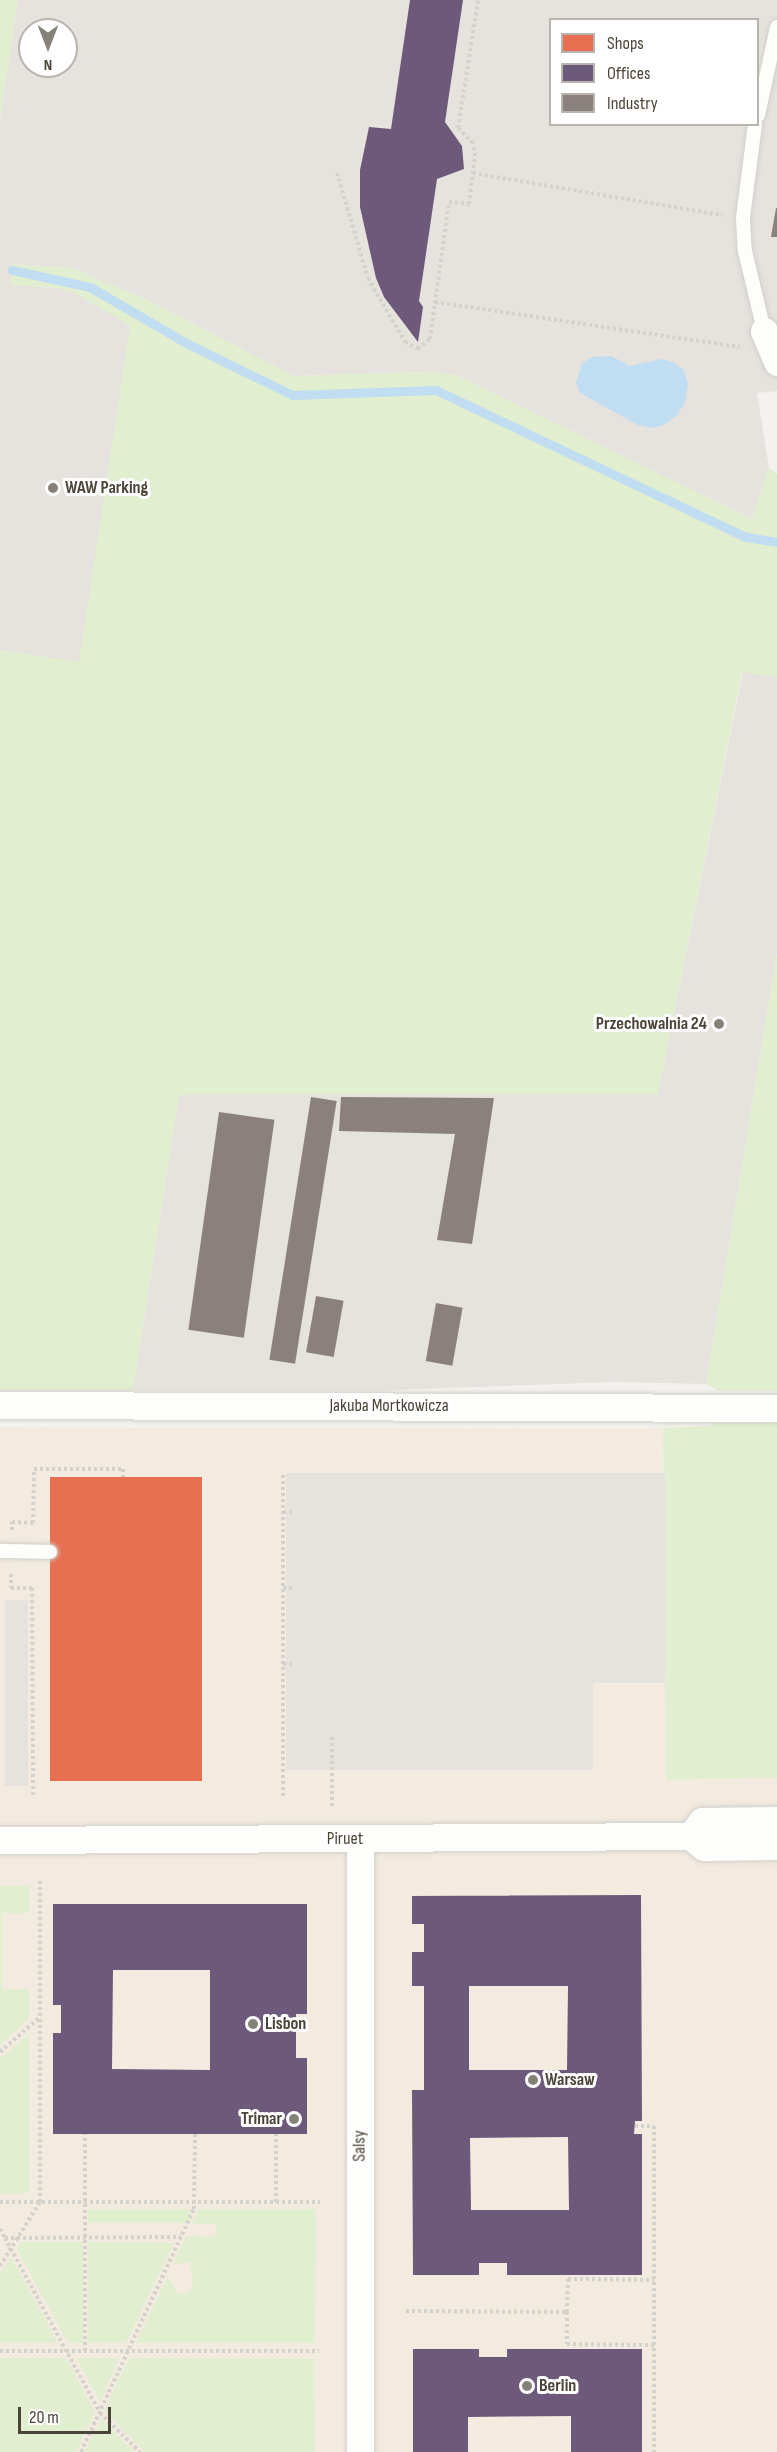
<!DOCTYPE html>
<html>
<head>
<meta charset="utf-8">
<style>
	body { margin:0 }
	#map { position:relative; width:777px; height:2452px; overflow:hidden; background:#f4f2ee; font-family:"Sofia Sans Condensed",sans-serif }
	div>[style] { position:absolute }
	.commercial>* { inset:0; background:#f3ebdf }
	.industrial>* { inset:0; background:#e6e2de }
	.green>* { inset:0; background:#e1eecf; transform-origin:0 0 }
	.parking>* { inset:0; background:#e6e3df; transform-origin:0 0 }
	.water>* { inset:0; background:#c0ddf1 }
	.shops>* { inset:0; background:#e76f51; transform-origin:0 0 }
	.offices>* { inset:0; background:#6d597a }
	.industry>* { inset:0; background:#8a817c; transform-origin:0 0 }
	.stream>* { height:9px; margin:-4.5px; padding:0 4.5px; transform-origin:4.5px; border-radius:4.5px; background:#c0ddf1 }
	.path>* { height:4px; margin-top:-2px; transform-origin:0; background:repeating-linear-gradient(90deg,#d3d2cc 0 3px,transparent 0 6px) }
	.roads { filter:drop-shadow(0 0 2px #d2d0cb) drop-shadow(0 0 2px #d2d0cb) }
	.lane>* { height:14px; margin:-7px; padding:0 7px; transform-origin:7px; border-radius:7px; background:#fdfdfc }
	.street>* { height:27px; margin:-13.5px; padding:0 13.5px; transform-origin:13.5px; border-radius:13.5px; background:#fdfdfc }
	.dots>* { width:16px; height:16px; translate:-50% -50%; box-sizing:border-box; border:3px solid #fff; border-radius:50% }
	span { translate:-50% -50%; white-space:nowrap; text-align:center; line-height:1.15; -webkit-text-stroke:6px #fff; paint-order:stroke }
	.poi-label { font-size:18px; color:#4b4439; font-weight:700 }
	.left { translate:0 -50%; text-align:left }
	.right { translate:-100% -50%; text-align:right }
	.street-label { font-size:18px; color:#4b4439 }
	.legend { position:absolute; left:549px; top:18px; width:210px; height:108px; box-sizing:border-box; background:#fff; border:2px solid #b7b4b0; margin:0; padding:8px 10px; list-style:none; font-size:18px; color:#4b4439 }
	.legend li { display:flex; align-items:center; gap:12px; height:30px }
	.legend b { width:30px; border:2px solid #b7b4b0 }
	.north { position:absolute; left:18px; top:18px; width:60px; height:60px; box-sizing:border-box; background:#fff; border:2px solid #b7b4b0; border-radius:50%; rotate:180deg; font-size:16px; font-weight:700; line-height:24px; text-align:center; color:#4b4439 }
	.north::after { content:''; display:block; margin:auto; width:21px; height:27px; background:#868178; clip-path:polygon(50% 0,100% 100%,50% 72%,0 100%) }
	.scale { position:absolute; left:18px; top:2407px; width:93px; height:27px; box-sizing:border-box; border:3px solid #4b4439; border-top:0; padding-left:8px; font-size:18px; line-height:21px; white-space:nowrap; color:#4b4439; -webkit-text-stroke:4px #fff; paint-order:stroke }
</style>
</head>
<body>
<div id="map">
	<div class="commercial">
		<i style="clip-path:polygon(0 1427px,663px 1428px,666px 1780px,777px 1777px,777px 2452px,0 2452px)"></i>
	</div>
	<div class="industrial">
		<i style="clip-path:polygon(evenodd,186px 0,777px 0,777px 391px,757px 393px,769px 468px,752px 519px,456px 375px,429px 372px,294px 376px,143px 298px,186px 0,550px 20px,758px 20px,758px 124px,550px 124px,550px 20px)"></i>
		<i style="clip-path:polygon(743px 671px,777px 677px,777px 953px,706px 1384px,613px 1382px,391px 1390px,133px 1390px,179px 1095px,658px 1094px)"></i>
	</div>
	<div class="green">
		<i style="clip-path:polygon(0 0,18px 0,0 120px)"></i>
		<i style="clip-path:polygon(12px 264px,73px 268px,143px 298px,294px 376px,429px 372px,456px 375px,752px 519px,769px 468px,777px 474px,777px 677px,742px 672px,658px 1095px,179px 1095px,133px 1390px,0 1390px,0 650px,78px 661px,57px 288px,10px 285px)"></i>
		<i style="clip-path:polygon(777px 953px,777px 1391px,719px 1391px,706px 1384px)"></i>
		<i style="clip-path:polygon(710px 1418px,777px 1419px,777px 1777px,666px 1780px,663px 1428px,711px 1426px)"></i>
		<i style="clip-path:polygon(0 1886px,29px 1886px,29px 1913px,2px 1913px,2px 1989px,29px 1989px,29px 2019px,0 2045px)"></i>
		<i style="clip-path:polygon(29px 2034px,29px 2193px,0 2193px,0 2059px)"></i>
		<i style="left:88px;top:2209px;width:103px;height:14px"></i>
		<i style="clip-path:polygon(199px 2209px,316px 2209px,315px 2343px,136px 2343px,168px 2276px,177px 2293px,190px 2293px,193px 2284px,190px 2262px,173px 2264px,186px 2236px,215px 2237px,216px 2224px,192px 2224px)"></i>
		<i style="clip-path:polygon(20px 2242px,83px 2242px,83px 2343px,68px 2343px,17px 2249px)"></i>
		<i style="clip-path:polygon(88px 2242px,174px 2243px,126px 2343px,88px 2343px)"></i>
		<i style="clip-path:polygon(11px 2257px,58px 2343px,0 2343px,0 2273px)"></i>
		<i style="clip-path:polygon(0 2358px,66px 2358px,95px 2412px,76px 2452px,0 2452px)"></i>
		<i style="clip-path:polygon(76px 2358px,119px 2358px,100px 2402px)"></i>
		<i style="clip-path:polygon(129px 2358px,314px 2359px,315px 2452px,145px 2452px,104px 2411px)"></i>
		<i style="clip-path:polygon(101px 2419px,134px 2452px,85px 2452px)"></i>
	</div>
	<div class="parking">
		<i style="clip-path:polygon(evenodd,18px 0,186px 0,143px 298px,73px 268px,12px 264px,11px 285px,57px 288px,78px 295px,130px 326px,79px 662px,0 650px,0 120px,18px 0,30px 30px,66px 30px,66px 66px,30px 66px,30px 30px)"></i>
		<i style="clip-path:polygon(258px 0,404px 0,385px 121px,365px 119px,360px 157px,369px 158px,367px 219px,255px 206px,233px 180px)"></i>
		<i style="clip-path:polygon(468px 0,742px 0,739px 19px,550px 20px,550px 124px,724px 125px,707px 233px,713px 267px,707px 306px,624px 293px,618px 334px,426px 307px,441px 191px,450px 187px,460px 169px,468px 170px,470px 158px,469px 146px,460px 135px,451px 133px)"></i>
		<i style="clip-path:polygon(286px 1473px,665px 1473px,665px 1683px,593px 1683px,593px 1770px,286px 1770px)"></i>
		<i style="left:5px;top:1600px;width:23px;height:186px"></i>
	</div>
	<div class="water">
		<i style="clip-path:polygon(612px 356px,629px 366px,662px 359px,675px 363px,684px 371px,688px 384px,685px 402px,677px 415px,664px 425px,652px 428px,638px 425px,580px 393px,576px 383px,582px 363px,593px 357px)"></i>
	</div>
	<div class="shops">
		<i style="left:202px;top:1477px;width:304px;height:152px;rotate:90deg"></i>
	</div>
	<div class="offices">
		<i style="clip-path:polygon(410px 0,463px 0,445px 122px,462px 146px,464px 169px,437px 179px,419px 301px,423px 307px,418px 342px,384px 297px,376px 278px,360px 207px,360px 170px,369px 127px,391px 129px)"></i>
		<i style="clip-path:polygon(evenodd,641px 1895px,642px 2121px,635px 2121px,634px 2134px,642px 2134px,642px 2275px,507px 2275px,507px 2263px,479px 2263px,479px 2275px,413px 2275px,412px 2090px,424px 2090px,424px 1986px,412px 1986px,412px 1952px,424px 1952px,424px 1924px,412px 1924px,412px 1896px,641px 1895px,469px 1986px,568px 1986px,567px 2070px,469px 2070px,469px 1986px,641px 1895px,568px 2137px,569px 2210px,471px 2210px,470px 2138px,568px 2137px)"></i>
		<i style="clip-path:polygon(evenodd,53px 1904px,307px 1904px,307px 2014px,296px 2014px,296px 2058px,307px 2058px,307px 2134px,53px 2134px,53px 2033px,61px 2033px,61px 2005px,53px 2005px,53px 1904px,113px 1970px,210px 1970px,210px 2070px,112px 2069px,113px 1970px)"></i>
		<i style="clip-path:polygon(413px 2349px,479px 2349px,479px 2357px,507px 2357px,507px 2349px,642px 2349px,642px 2452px,571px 2452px,571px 2416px,468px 2417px,468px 2452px,413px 2452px)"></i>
	</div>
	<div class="industry">
		<i style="clip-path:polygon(776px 208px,777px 208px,777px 237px,771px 237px)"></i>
		<i style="left:311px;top:1097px;width:26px;height:266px;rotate:9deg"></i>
		<i style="clip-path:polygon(341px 1097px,494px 1098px,472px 1244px,437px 1240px,455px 1134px,339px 1131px)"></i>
		<i style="left:219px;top:1112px;width:56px;height:220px;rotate:8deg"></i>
		<i style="left:316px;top:1296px;width:28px;height:57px;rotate:10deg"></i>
		<i style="left:436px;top:1303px;width:27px;height:59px;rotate:10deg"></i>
	</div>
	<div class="stream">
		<i style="left:12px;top:270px;width:80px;rotate:12.3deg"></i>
		<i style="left:90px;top:287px;width:113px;rotate:30.2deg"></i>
		<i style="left:188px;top:344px;width:116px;rotate:26.1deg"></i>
		<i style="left:292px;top:395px;width:144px;rotate:-2deg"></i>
		<i style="left:436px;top:390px;width:343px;rotate:25.4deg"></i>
		<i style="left:746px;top:537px;width:31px;rotate:9deg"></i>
	</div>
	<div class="path">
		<i style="left:337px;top:173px;width:109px;rotate:73.6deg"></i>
		<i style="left:368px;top:278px;width:74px;rotate:60deg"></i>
		<i style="left:405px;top:342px;width:15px;rotate:28deg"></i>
		<i style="left:418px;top:349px;width:16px;rotate:-40deg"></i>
		<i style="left:430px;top:339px;width:138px;rotate:-82.1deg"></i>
		<i style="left:449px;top:202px;width:20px;rotate:6deg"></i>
		<i style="left:469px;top:204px;width:48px;rotate:-82.9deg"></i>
		<i style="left:475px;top:156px;width:13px;rotate:-99deg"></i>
		<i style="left:473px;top:143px;width:21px;rotate:-135deg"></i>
		<i style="left:458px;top:128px;width:130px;rotate:-81.1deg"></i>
		<i style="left:473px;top:173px;width:253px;rotate:9.6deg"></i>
		<i style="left:435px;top:302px;width:308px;rotate:8.4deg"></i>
		<i style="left:283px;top:1475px;width:322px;rotate:90deg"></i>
		<i style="left:283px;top:1512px;width:9px"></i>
		<i style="left:12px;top:1530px;width:8px;rotate:-90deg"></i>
		<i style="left:12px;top:1522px;width:21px;rotate:3deg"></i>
		<i style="left:33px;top:1523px;width:54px;rotate:-88.9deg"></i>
		<i style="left:34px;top:1469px;width:89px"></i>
		<i style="left:123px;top:1469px;width:8px;rotate:90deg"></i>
		<i style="left:11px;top:1574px;width:14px;rotate:90deg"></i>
		<i style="left:11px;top:1588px;width:21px"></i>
		<i style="left:32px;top:1588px;width:210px;rotate:89.7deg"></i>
		<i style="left:283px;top:1588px;width:10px"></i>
		<i style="left:283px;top:1664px;width:9px"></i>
		<i style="left:332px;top:1737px;width:72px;rotate:90deg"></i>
		<i style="left:0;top:2052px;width:52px;rotate:-41.1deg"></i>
		<i style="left:635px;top:2126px;width:19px"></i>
		<i style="left:654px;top:2126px;width:326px;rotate:90deg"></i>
		<i style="left:0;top:2202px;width:320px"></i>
		<i style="left:276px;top:2202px;width:68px;rotate:-90deg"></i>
		<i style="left:0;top:2229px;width:10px;rotate:61deg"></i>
		<i style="left:5px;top:2238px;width:176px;rotate:-0.3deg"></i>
		<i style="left:5px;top:2238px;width:199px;rotate:61.5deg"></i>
		<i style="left:100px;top:2413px;width:56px;rotate:44.3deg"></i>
		<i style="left:0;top:2266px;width:75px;rotate:-58deg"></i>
		<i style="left:40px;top:2202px;width:321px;rotate:-90deg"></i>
		<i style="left:406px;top:2311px;width:161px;rotate:0.4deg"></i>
		<i style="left:567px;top:2312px;width:33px;rotate:-88deg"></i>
		<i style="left:568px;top:2279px;width:86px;rotate:0.7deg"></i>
		<i style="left:567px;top:2312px;width:32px;rotate:90deg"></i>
		<i style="left:567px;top:2344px;width:87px;rotate:0.7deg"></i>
		<i style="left:0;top:2351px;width:319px"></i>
		<i style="left:85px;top:2351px;width:217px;rotate:-90deg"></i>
		<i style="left:81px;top:2452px;width:268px;rotate:-65.1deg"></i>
		<i style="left:194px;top:2209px;width:75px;rotate:-89.2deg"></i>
	</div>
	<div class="roads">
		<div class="lane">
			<i style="left:758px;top:115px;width:90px;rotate:-77.8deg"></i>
			<i style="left:755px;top:124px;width:95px;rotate:97.3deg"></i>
			<i style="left:743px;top:218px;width:33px;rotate:87deg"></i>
			<i style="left:745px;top:251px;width:82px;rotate:76.6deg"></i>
			<i style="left:0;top:1551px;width:50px;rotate:1.1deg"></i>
		</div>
		<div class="street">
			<i style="left:764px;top:331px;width:34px;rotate:67deg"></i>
			<i style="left:0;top:1405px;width:777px;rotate:0.22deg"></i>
			<i style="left:690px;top:1836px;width:19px;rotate:-51deg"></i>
			<i style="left:702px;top:1821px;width:75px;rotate:-0.8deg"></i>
			<i style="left:360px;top:1839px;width:613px;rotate:90deg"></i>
			<i style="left:0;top:1840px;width:690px;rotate:-0.33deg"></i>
			<i style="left:690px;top:1836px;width:18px;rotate:38deg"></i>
			<i style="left:704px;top:1847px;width:73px;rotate:-0.8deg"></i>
		</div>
	</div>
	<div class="dots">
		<i style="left:53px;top:488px;background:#868178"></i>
		<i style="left:719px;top:1024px;background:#868178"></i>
		<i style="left:253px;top:2024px;background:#868178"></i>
		<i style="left:533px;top:2080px;background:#868178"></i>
		<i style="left:294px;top:2119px;background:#868178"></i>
		<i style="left:527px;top:2386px;background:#868178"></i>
	</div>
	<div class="poi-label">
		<span class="left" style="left:65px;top:488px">WAW Parking</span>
		<span class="right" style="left:707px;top:1024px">Przechowalnia 24</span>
		<span class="left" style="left:265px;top:2024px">Lisbon</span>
		<span class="left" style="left:545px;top:2080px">Warsaw</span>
		<span class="right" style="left:282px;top:2119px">Trimar</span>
		<span class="left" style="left:539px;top:2386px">Berlin</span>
	</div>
	<div class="street-label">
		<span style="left:389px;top:1406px">Jakuba Mortkowicza</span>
		<span style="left:345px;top:1839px">Piruet</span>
		<span style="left:360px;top:2146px;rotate:-90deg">Salsy</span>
	</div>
	<ul class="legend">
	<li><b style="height:16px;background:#e76f51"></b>Shops</li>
	<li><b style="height:16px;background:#6d597a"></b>Offices</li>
	<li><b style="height:16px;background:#8a817c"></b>Industry</li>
	</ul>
	<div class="north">N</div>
	<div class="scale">20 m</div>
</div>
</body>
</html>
